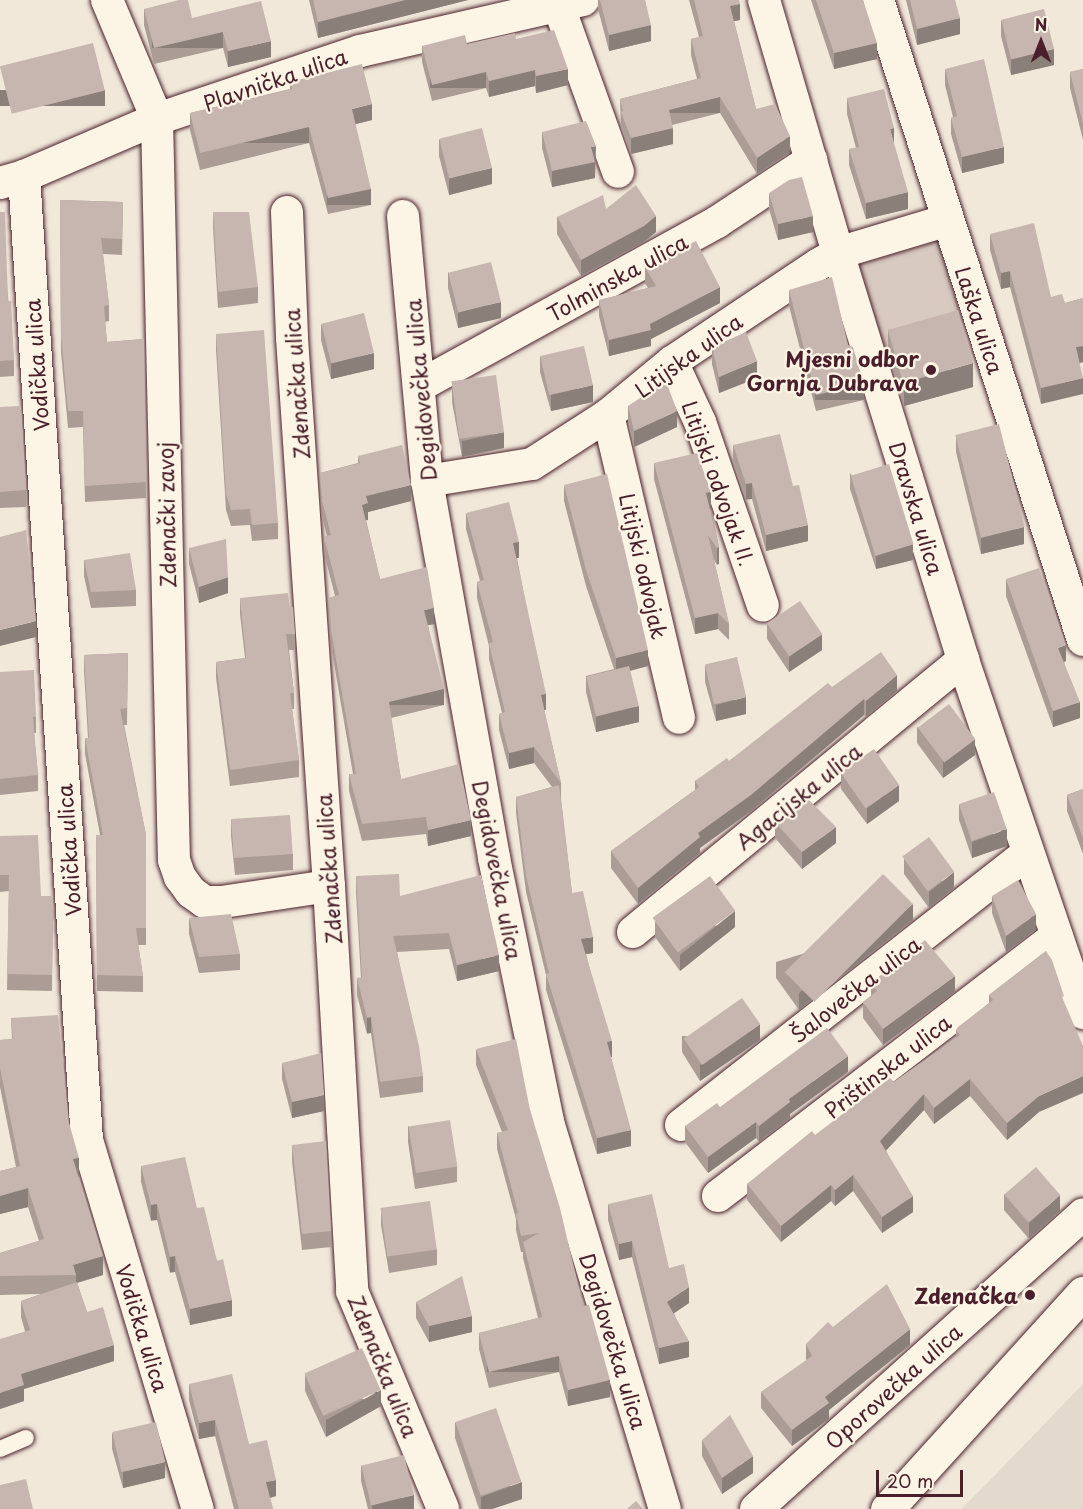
<!DOCTYPE html>
<html>
<head>
<meta charset="utf-8">
<style>
	body { margin:0 }
	#map { position:relative; width:1083px; height:1509px; overflow:hidden; background:#f1e8da; font-family:"Playpen Sans",sans-serif }
	div>[style] { position:absolute }
	.built>* { inset:0; background:#e4d9cd }
	.green>* { inset:0; background:#d8cac0; transform-origin:0 0 }
	.roads { filter:drop-shadow(0 0 2px #4a1f2b) drop-shadow(0 0 2px #4a1f2b) }
	.service>* { height:16px; margin:-8px; padding:0 8px; transform-origin:8px; border-radius:8px; background:#fcf5e5 }
	.minor>* { height:32px; margin:-16px; padding:0 16px; transform-origin:16px; border-radius:16px; background:#fcf5e5 }
	.secondary>* { height:33px; margin:-16.5px; padding:0 16.5px; transform-origin:16.5px; border-radius:16.5px; background:#fcf5e5 }
	.wall>* { inset:0; background:#ab9d96 }
	.shaded-wall>* { inset:0; background:#8b7f7a; transform-origin:0 0 }
	.building>* { inset:0; background:#c7b6af; transform-origin:0 0 }
	.dots>* { width:16px; height:16px; translate:-50% -50%; box-sizing:border-box; border:3px solid #fcf5e5; border-radius:50% }
	span { translate:-50% -50%; white-space:nowrap; text-align:center; line-height:1.15; -webkit-text-stroke:4.5px #fcf5e5; paint-order:stroke }
	.street-label { font-size:21px; color:#4a1f2b }
	.poi-label { font-size:21px; color:#4a1f2b; font-weight:700 }
	.right { translate:-100% -50%; text-align:right }
	.north { position:absolute; left:1011px; top:12px; width:60px; height:60px; -webkit-text-stroke:4px #fcf5e5; paint-order:stroke; rotate:0deg; font-size:16px; font-weight:700; line-height:24px; text-align:center; color:#4a1f2b }
	.north::after { content:''; display:block; margin:auto; width:21px; height:27px; background:#4a1f2b; clip-path:polygon(50% 0,100% 100%,50% 72%,0 100%) }
	.scale { position:absolute; left:876px; top:1470px; width:87px; height:27px; box-sizing:border-box; border:3px solid #4a1f2b; border-top:0; padding-left:8px; font-size:18px; line-height:21px; white-space:nowrap; color:#4a1f2b; -webkit-text-stroke:4px #fcf5e5; paint-order:stroke }
</style>
</head>
<body>
<div id="map">
	<div class="built">
		<i style="clip-path:polygon(1083px 1384px,1083px 1509px,961px 1509px,992px 1478px)"></i>
	</div>
	<div class="green">
		<i style="left:938px;top:240px;width:87px;height:83px;rotate:73deg"></i>
	</div>
	<div class="roads">
		<div class="service">
			<i style="left:0;top:1449px;width:28px;rotate:-23deg"></i>
		</div>
		<div class="minor">
			<i style="left:107px;top:0;width:129px;rotate:67.2deg"></i>
			<i style="left:157px;top:119px;width:741px;rotate:88.69deg"></i>
			<i style="left:174px;top:860px;width:18px;rotate:71deg"></i>
			<i style="left:180px;top:877px;width:19px;rotate:54deg"></i>
			<i style="left:191px;top:892px;width:17px;rotate:36deg"></i>
			<i style="left:205px;top:902px;width:17px"></i>
			<i style="left:222px;top:902px;width:108px;rotate:-8.5deg"></i>
			<i style="left:764px;top:0;width:264px;rotate:73.7deg"></i>
			<i style="left:838px;top:253px;width:426px;rotate:72.9deg"></i>
			<i style="left:963px;top:660px;width:373px;rotate:71.2deg"></i>
			<i style="left:878px;top:0;width:672px;rotate:72.24deg"></i>
			<i style="left:559px;top:7px;width:175px;rotate:70.3deg"></i>
			<i style="left:24px;top:176px;width:966px;rotate:86.26deg"></i>
			<i style="left:87px;top:1140px;width:385px;rotate:73.3deg"></i>
			<i style="left:0;top:183px;width:25px;rotate:-16deg"></i>
			<i style="left:24px;top:176px;width:145px;rotate:-23.2deg"></i>
			<i style="left:157px;top:119px;width:214px;rotate:-18.5deg"></i>
			<i style="left:360px;top:51px;width:229px;rotate:-12.9deg"></i>
			<i style="left:287px;top:212px;width:126px;rotate:87.7deg"></i>
			<i style="left:292px;top:338px;width:549px;rotate:86.14deg"></i>
			<i style="left:329px;top:886px;width:406px;rotate:86.7deg"></i>
			<i style="left:352px;top:1291px;width:236px;rotate:67.3deg"></i>
			<i style="left:403px;top:216px;width:266px;rotate:84.8deg"></i>
			<i style="left:427px;top:481px;width:383px;rotate:79.9deg"></i>
			<i style="left:494px;top:858px;width:269px;rotate:78.4deg"></i>
			<i style="left:548px;top:1122px;width:404px;rotate:73.2deg"></i>
			<i style="left:672px;top:362px;width:66px;rotate:65deg"></i>
			<i style="left:700px;top:422px;width:194px;rotate:71.1deg"></i>
			<i style="left:419px;top:386px;width:340px;rotate:-28.8deg"></i>
			<i style="left:717px;top:222px;width:113px;rotate:-33.4deg"></i>
			<i style="left:608px;top:415px;width:311px;rotate:76.8deg"></i>
			<i style="left:427px;top:481px;width:106px;rotate:-9.2deg"></i>
			<i style="left:532px;top:464px;width:90px;rotate:-32.8deg"></i>
			<i style="left:608px;top:415px;width:83px;rotate:-39.6deg"></i>
			<i style="left:672px;top:362px;width:177px;rotate:-33.7deg"></i>
			<i style="left:819px;top:264px;width:22px;rotate:-30deg"></i>
			<i style="left:838px;top:253px;width:115px;rotate:-16.7deg"></i>
			<i style="left:633px;top:932px;width:428px;rotate:-39.5deg"></i>
			<i style="left:681px;top:1125px;width:441px;rotate:-38.1deg"></i>
			<i style="left:718px;top:1196px;width:427px;rotate:-37.5deg"></i>
			<i style="left:756px;top:1509px;width:440px;rotate:-42deg"></i>
		</div>
		<div class="secondary">
			<i style="left:887px;top:1509px;width:292px;rotate:-47.8deg"></i>
		</div>
	</div>
	<div class="wall">
		<i style="clip-path:polygon(309px 0,468px 0,318px 38px)"></i>
		<i style="clip-path:polygon(598px 0,645px 0,651px 41px,609px 51px,598px 9px)"></i>
		<i style="clip-path:polygon(689px 0,739px 0,740px 20px,734px 21px,756px 109px,790px 152px,757px 174px,720px 113px,672px 125px,673px 144px,631px 154px,621px 128px,620px 99px,697px 79px,691px 55px,691px 39px,699px 37px)"></i>
		<i style="clip-path:polygon(811px 0,863px 0,877px 59px,834px 69px)"></i>
		<i style="clip-path:polygon(906px 0,955px 0,960px 34px,917px 45px)"></i>
		<i style="clip-path:polygon(144px 9px,192px 18px,271px 57px,228px 67px,223px 48px,154px 64px,144px 25px)"></i>
		<i style="clip-path:polygon(1001px 20px,1054px 65px,1011px 75px,1001px 36px)"></i>
		<i style="clip-path:polygon(516px 39px,568px 85px,536px 93px,535px 86px,489px 97px,486px 88px,432px 101px,422px 62px,422px 46px,467px 44px)"></i>
		<i style="clip-path:polygon(945px 69px,1004px 163px,962px 173px,951px 134px,951px 118px,953px 117px,945px 85px)"></i>
		<i style="clip-path:polygon(1083px 69px,1083px 140px,1070px 88px,1070px 72px)"></i>
		<i style="clip-path:polygon(290px 82px,372px 120px,355px 124px,371px 205px,328px 214px,309px 143px,200px 170px,190px 130px,190px 113px,290px 89px)"></i>
		<i style="clip-path:polygon(847px 98px,908px 209px,866px 219px,849px 165px,849px 149px,856px 148px,847px 114px)"></i>
		<i style="clip-path:polygon(542px 132px,596px 163px,595px 163px,595px 178px,552px 187px,542px 148px)"></i>
		<i style="clip-path:polygon(439px 139px,492px 184px,449px 195px,439px 156px)"></i>
		<i style="clip-path:polygon(769px 193px,813px 232px,778px 240px,769px 209px)"></i>
		<i style="clip-path:polygon(60px 200px,123px 202px,122px 255px,103px 254px,109px 305px,109px 321px,105px 322px,107px 342px,144px 339px,146px 498px,85px 502px,83px 427px,68px 428px,61px 352px)"></i>
		<i style="clip-path:polygon(606px 209px,656px 232px,644px 242px,581px 276px,557px 234px,557px 217px)"></i>
		<i style="clip-path:polygon(0 212px,14px 360px,14px 376px,0 377px)"></i>
		<i style="clip-path:polygon(213px 212px,258px 287px,258px 303px,218px 308px,213px 228px)"></i>
		<i style="clip-path:polygon(990px 234px,1051px 297px,1065px 303px,1083px 298px,1083px 362px,1080px 363px,1041px 404px,1010px 287px,1001px 289px,990px 250px)"></i>
		<i style="clip-path:polygon(645px 267px,720px 303px,651px 339px,651px 346px,609px 356px,599px 316px,599px 300px,648px 288px,645px 283px)"></i>
		<i style="clip-path:polygon(448px 272px,501px 318px,458px 328px,448px 288px)"></i>
		<i style="clip-path:polygon(789px 290px,848px 345px,864px 400px,816px 411px,789px 306px)"></i>
		<i style="clip-path:polygon(321px 324px,374px 369px,331px 379px,321px 340px)"></i>
		<i style="clip-path:polygon(888px 330px,973px 387px,904px 406px,888px 354px)"></i>
		<i style="clip-path:polygon(216px 334px,278px 523px,278px 539px,252px 541px,250px 525px,231px 526px,226px 510px,216px 350px)"></i>
		<i style="clip-path:polygon(712px 347px,757px 378px,719px 393px,712px 364px)"></i>
		<i style="clip-path:polygon(540px 356px,593px 402px,551px 411px,540px 372px)"></i>
		<i style="clip-path:polygon(452px 386px,504px 448px,462px 457px,452px 402px)"></i>
		<i style="clip-path:polygon(628px 406px,677px 427px,634px 447px,628px 422px)"></i>
		<i style="clip-path:polygon(0 407px,26px 490px,26px 507px,0 508px)"></i>
		<i style="clip-path:polygon(956px 436px,1024px 544px,981px 554px,956px 452px)"></i>
		<i style="clip-path:polygon(733px 445px,808px 541px,766px 551px,752px 499px,746px 500px,733px 461px)"></i>
		<i style="clip-path:polygon(358px 456px,411px 501px,368px 512px,368px 520px,366px 520px,380px 579px,434px 624px,428px 625px,444px 705px,391px 718px,401px 779px,471px 836px,428px 846px,426px 834px,362px 841px,349px 791px,349px 774px,353px 774px,331px 646px,329px 598px,335px 596px,325px 557px,325px 536px,327px 536px,322px 517px,320px 473px,358px 463px)"></i>
		<i style="clip-path:polygon(654px 463px,711px 509px,719px 547px,719px 564px,717px 565px,714px 560px,729px 624px,729px 640px,718px 629px,695px 634px,654px 479px)"></i>
		<i style="clip-path:polygon(850px 473px,913px 560px,876px 569px,850px 489px)"></i>
		<i style="clip-path:polygon(564px 485px,648px 666px,630px 671px,639px 722px,596px 732px,586px 692px,586px 676px,614px 669px,586px 586px,564px 501px)"></i>
		<i style="clip-path:polygon(466px 513px,519px 558px,517px 558px,546px 710px,544px 710px,561px 783px,561px 799px,572px 893px,593px 953px,586px 954px,612px 1057px,611px 1057px,631px 1146px,597px 1154px,546px 990px,546px 975px,526px 892px,516px 813px,516px 797px,552px 787px,534px 763px,509px 769px,499px 730px,499px 714px,502px 713px,489px 659px,489px 646px,477px 598px,477px 582px,480px 581px,466px 529px)"></i>
		<i style="clip-path:polygon(189px 548px,228px 593px,199px 603px,189px 564px)"></i>
		<i style="clip-path:polygon(84px 560px,136px 590px,136px 606px,91px 608px,84px 576px)"></i>
		<i style="clip-path:polygon(1006px 579px,1066px 661px,1064px 662px,1080px 718px,1053px 727px,1006px 596px)"></i>
		<i style="clip-path:polygon(240px 598px,290px 608px,295px 634px,295px 650px,289px 650px,294px 693px,294px 709px,292px 709px,299px 760px,299px 777px,230px 786px,216px 678px,216px 662px,245px 658px,240px 614px)"></i>
		<i style="clip-path:polygon(767px 623px,822px 650px,789px 672px,767px 639px)"></i>
		<i style="clip-path:polygon(128px 653px,127px 725px,124px 725px,146px 835px,146px 945px,138px 945px,143px 976px,143px 992px,97px 991px,96px 835px,100px 835px,85px 754px,85px 738px,88px 738px,84px 671px,84px 655px)"></i>
		<i style="clip-path:polygon(705px 665px,746px 714px,716px 721px,705px 682px)"></i>
		<i style="clip-path:polygon(0 672px,36px 717px,36px 733px,34px 733px,38px 775px,38px 791px,0 795px)"></i>
		<i style="clip-path:polygon(832px 687px,897px 691px,866px 717px,864px 715px,751px 811px,700px 848px,700px 853px,638px 904px,611px 868px,611px 851px,695px 790px,695px 781px,729px 761px)"></i>
		<i style="clip-path:polygon(917px 727px,975px 755px,943px 778px,917px 743px)"></i>
		<i style="clip-path:polygon(841px 773px,899px 801px,867px 824px,841px 789px)"></i>
		<i style="clip-path:polygon(1083px 789px,1083px 854px,1067px 811px,1067px 795px)"></i>
		<i style="clip-path:polygon(959px 804px,1007px 846px,972px 858px,959px 820px)"></i>
		<i style="clip-path:polygon(231px 820px,293px 854px,293px 870px,235px 875px,231px 836px)"></i>
		<i style="clip-path:polygon(775px 822px,836px 843px,802px 869px,775px 838px)"></i>
		<i style="clip-path:polygon(0 836px,41px 896px,53px 896px,52px 991px,7px 990px,9px 891px,0 892px)"></i>
		<i style="clip-path:polygon(904px 858px,954px 888px,929px 908px,904px 874px)"></i>
		<i style="clip-path:polygon(356px 876px,400px 896px,499px 971px,457px 981px,449px 949px,397px 952px,423px 1076px,423px 1092px,380px 1098px,371px 1033px,367px 1034px,357px 995px,357px 978px,361px 978px,356px 893px)"></i>
		<i style="clip-path:polygon(992px 896px,1036px 930px,1006px 952px,992px 913px)"></i>
		<i style="clip-path:polygon(189px 918px,240px 954px,240px 970px,199px 973px,189px 934px)"></i>
		<i style="clip-path:polygon(913px 920px,799px 1010px,776px 978px,776px 962px)"></i>
		<i style="clip-path:polygon(655px 921px,735px 927px,680px 971px,655px 937px)"></i>
		<i style="clip-path:polygon(1046px 951px,1039px 1112px,1007px 1140px,970px 1096px,934px 1124px,924px 1110px,886px 1150px,913px 1212px,882px 1233px,853px 1191px,835px 1206px,831px 1201px,781px 1242px,747px 1200px,747px 1184px,956px 1038px,956px 1030px,989px 1003px,989px 995px)"></i>
		<i style="clip-path:polygon(871px 983px,955px 992px,883px 1045px,863px 1018px,863px 1002px,871px 996px)"></i>
		<i style="clip-path:polygon(11px 1018px,69px 1123px,79px 1177px,78px 1177px,103px 1275px,77px 1283px,87px 1312px,114px 1361px,24px 1389px,24px 1401px,0 1409px,25px 1331px,21px 1317px,21px 1301px,41px 1294px,0 1295px,0 1253px,39px 1241px,28px 1207px,0 1214px,0 1171px,16px 1167px,0 1087px,0 1040px,12px 1039px)"></i>
		<i style="clip-path:polygon(682px 1036px,760px 1040px,700px 1081px,682px 1052px)"></i>
		<i style="clip-path:polygon(476px 1049px,530px 1110px,583px 1306px,610px 1397px,568px 1406px,559px 1372px,489px 1388px,479px 1349px,479px 1333px,538px 1318px,523px 1258px,523px 1252px,521px 1252px,516px 1230px,516px 1219px,497px 1149px,497px 1133px,502px 1132px,476px 1065px)"></i>
		<i style="clip-path:polygon(282px 1063px,324px 1111px,292px 1118px,282px 1079px)"></i>
		<i style="clip-path:polygon(848px 1072px,790px 1114px,790px 1118px,759px 1142px,756px 1138px,708px 1173px,685px 1142px,685px 1126px,720px 1107px)"></i>
		<i style="clip-path:polygon(408px 1126px,457px 1166px,457px 1182px,415px 1189px,408px 1142px)"></i>
		<i style="clip-path:polygon(292px 1145px,331px 1231px,331px 1247px,302px 1250px,292px 1161px)"></i>
		<i style="clip-path:polygon(141px 1166px,197px 1208px,217px 1261px,232px 1316px,190px 1325px,175px 1272px,170px 1273px,157px 1220px,151px 1221px,141px 1182px)"></i>
		<i style="clip-path:polygon(1004px 1194px,1060px 1211px,1029px 1239px,1004px 1210px)"></i>
		<i style="clip-path:polygon(608px 1204px,669px 1268px,689px 1303px,674px 1313px,689px 1357px,659px 1364px,632px 1257px,619px 1260px,608px 1220px)"></i>
		<i style="clip-path:polygon(381px 1209px,437px 1249px,437px 1265px,389px 1273px,381px 1225px)"></i>
		<i style="clip-path:polygon(416px 1302px,472px 1332px,429px 1342px,416px 1318px)"></i>
		<i style="clip-path:polygon(833px 1327px,910px 1345px,829px 1410px,829px 1419px,792px 1446px,761px 1408px,761px 1392px,806px 1361px,806px 1344px)"></i>
		<i style="clip-path:polygon(305px 1375px,381px 1406px,326px 1437px,305px 1391px)"></i>
		<i style="clip-path:polygon(189px 1384px,249px 1444px,276px 1496px,270px 1498px,273px 1509px,234px 1509px,215px 1436px,199px 1439px,189px 1400px)"></i>
		<i style="clip-path:polygon(455px 1422px,522px 1499px,492px 1509px,479px 1509px,455px 1438px)"></i>
		<i style="clip-path:polygon(112px 1433px,165px 1478px,123px 1488px,112px 1449px)"></i>
		<i style="clip-path:polygon(702px 1440px,753px 1473px,722px 1494px,702px 1456px)"></i>
		<i style="clip-path:polygon(361px 1465px,414px 1509px,368px 1509px,361px 1481px)"></i>
	</div>
	<div class="shaded-wall">
		<i style="clip-path:polygon(405px 0,468px 0,318px 38px,318px 22px)"></i>
		<i style="clip-path:polygon(740px 4px,740px 20px,730px 22px,730px 6px)"></i>
		<i style="clip-path:polygon(960px 18px,960px 34px,917px 45px,917px 29px)"></i>
		<i style="clip-path:polygon(651px 25px,651px 41px,609px 51px,609px 35px)"></i>
		<i style="left:223px;top:32px;width:16px;height:71px;rotate:90deg"></i>
		<i style="clip-path:polygon(271px 41px,271px 57px,228px 67px,228px 51px)"></i>
		<i style="clip-path:polygon(877px 43px,877px 59px,834px 69px,834px 53px)"></i>
		<i style="clip-path:polygon(1054px 49px,1054px 65px,1011px 75px,1011px 59px)"></i>
		<i style="clip-path:polygon(568px 69px,568px 85px,536px 93px,536px 76px)"></i>
		<i style="clip-path:polygon(535px 70px,535px 86px,489px 97px,489px 81px)"></i>
		<i style="left:486px;top:72px;width:16px;height:56px;rotate:90deg"></i>
		<i style="left:105px;top:90px;width:16px;height:108px;rotate:90deg"></i>
		<i style="left:720px;top:97px;width:16px;height:53px;rotate:90deg"></i>
		<i style="clip-path:polygon(372px 104px,372px 120px,352px 125px,352px 109px)"></i>
		<i style="left:309px;top:127px;width:16px;height:112px;rotate:90deg"></i>
		<i style="clip-path:polygon(673px 128px,673px 144px,631px 154px,631px 138px)"></i>
		<i style="clip-path:polygon(894px 128px,894px 145px,890px 129px)"></i>
		<i style="clip-path:polygon(790px 136px,790px 152px,757px 174px,757px 158px)"></i>
		<i style="clip-path:polygon(596px 146px,595px 178px,552px 187px,552px 171px,591px 147px)"></i>
		<i style="clip-path:polygon(1004px 147px,1004px 163px,962px 173px,962px 157px)"></i>
		<i style="clip-path:polygon(492px 168px,492px 184px,449px 195px,449px 178px)"></i>
		<i style="left:371px;top:189px;width:16px;height:44px;rotate:90deg"></i>
		<i style="clip-path:polygon(908px 192px,908px 209px,866px 219px,866px 203px)"></i>
		<i style="clip-path:polygon(656px 216px,656px 232px,644px 242px,581px 276px,581px 260px)"></i>
		<i style="clip-path:polygon(813px 216px,813px 232px,778px 240px,778px 224px)"></i>
		<i style="clip-path:polygon(1010px 271px,1010px 287px,1001px 289px,1001px 273px)"></i>
		<i style="clip-path:polygon(720px 287px,720px 303px,651px 339px,651px 346px,609px 356px,609px 340px,650px 324px)"></i>
		<i style="clip-path:polygon(501px 302px,501px 318px,458px 328px,458px 312px)"></i>
		<i style="clip-path:polygon(1083px 346px,1083px 362px,1076px 364px,1076px 347px)"></i>
		<i style="clip-path:polygon(374px 353px,374px 369px,331px 379px,331px 363px)"></i>
		<i style="clip-path:polygon(757px 361px,757px 378px,719px 393px,719px 377px)"></i>
		<i style="clip-path:polygon(973px 363px,973px 387px,904px 406px,904px 383px)"></i>
		<i style="clip-path:polygon(1083px 378px,1083px 394px,1041px 404px,1041px 388px)"></i>
		<i style="left:864px;top:384px;width:16px;height:49px;rotate:90deg"></i>
		<i style="clip-path:polygon(593px 385px,593px 402px,551px 411px,551px 395px)"></i>
		<i style="clip-path:polygon(677px 411px,677px 427px,634px 447px,634px 431px)"></i>
		<i style="clip-path:polygon(504px 432px,504px 448px,462px 457px,462px 441px)"></i>
		<i style="left:752px;top:483px;width:16px;height:6px;rotate:90deg"></i>
		<i style="clip-path:polygon(411px 485px,411px 501px,368px 512px,368px 520px,362px 521px,362px 505px,366px 496px)"></i>
		<i style="left:711px;top:492px;width:17px;height:5px;rotate:90deg"></i>
		<i style="clip-path:polygon(808px 525px,808px 541px,766px 551px,766px 535px)"></i>
		<i style="clip-path:polygon(1024px 527px,1024px 544px,981px 554px,981px 538px)"></i>
		<i style="left:519px;top:542px;width:16px;height:6px;rotate:90deg"></i>
		<i style="clip-path:polygon(913px 544px,913px 560px,876px 569px,876px 553px)"></i>
		<i style="left:719px;top:547px;width:17px;height:2px;rotate:90deg"></i>
		<i style="clip-path:polygon(228px 577px,228px 593px,199px 603px,199px 587px)"></i>
		<i style="clip-path:polygon(434px 608px,434px 624px,424px 626px,424px 610px)"></i>
		<i style="clip-path:polygon(718px 613px,718px 629px,695px 634px,695px 618px)"></i>
		<i style="clip-path:polygon(36px 621px,36px 637px,0 646px,0 630px)"></i>
		<i style="clip-path:polygon(822px 634px,822px 650px,789px 672px,789px 656px)"></i>
		<i style="clip-path:polygon(1066px 645px,1066px 661px,1058px 664px,1058px 648px)"></i>
		<i style="clip-path:polygon(648px 650px,648px 666px,616px 674px,616px 658px)"></i>
		<i style="clip-path:polygon(897px 675px,897px 691px,866px 717px,866px 701px)"></i>
		<i style="left:444px;top:689px;width:16px;height:57px;rotate:90deg"></i>
		<i style="left:546px;top:694px;width:16px;height:5px;rotate:90deg"></i>
		<i style="clip-path:polygon(746px 697px,746px 714px,716px 721px,716px 705px)"></i>
		<i style="clip-path:polygon(864px 699px,864px 715px,751px 811px,700px 848px,700px 853px,638px 904px,638px 888px,698px 833px)"></i>
		<i style="clip-path:polygon(1080px 702px,1080px 718px,1053px 727px,1053px 711px)"></i>
		<i style="clip-path:polygon(639px 706px,639px 722px,596px 732px,596px 716px)"></i>
		<i style="clip-path:polygon(975px 739px,975px 755px,943px 778px,943px 762px)"></i>
		<i style="clip-path:polygon(534px 747px,534px 763px,509px 769px,509px 753px)"></i>
		<i style="clip-path:polygon(899px 785px,899px 801px,867px 824px,867px 808px)"></i>
		<i style="clip-path:polygon(471px 820px,471px 836px,428px 846px,428px 830px)"></i>
		<i style="clip-path:polygon(836px 827px,836px 843px,802px 869px,802px 852px)"></i>
		<i style="clip-path:polygon(1007px 829px,1007px 846px,972px 858px,972px 842px)"></i>
		<i style="clip-path:polygon(954px 872px,954px 888px,929px 908px,929px 892px)"></i>
		<i style="clip-path:polygon(913px 904px,913px 920px,799px 1010px,799px 993px)"></i>
		<i style="clip-path:polygon(735px 911px,735px 927px,680px 971px,680px 955px)"></i>
		<i style="clip-path:polygon(1036px 914px,1036px 930px,1006px 952px,1006px 936px)"></i>
		<i style="clip-path:polygon(593px 937px,593px 953px,581px 955px,581px 939px)"></i>
		<i style="clip-path:polygon(499px 955px,499px 971px,457px 981px,457px 965px)"></i>
		<i style="clip-path:polygon(955px 976px,955px 992px,883px 1045px,883px 1029px)"></i>
		<i style="left:371px;top:1017px;width:16px;height:4px;rotate:90deg"></i>
		<i style="clip-path:polygon(760px 1024px,760px 1040px,700px 1081px,700px 1065px)"></i>
		<i style="left:612px;top:1041px;width:16px;height:5px;rotate:90deg"></i>
		<i style="clip-path:polygon(848px 1056px,848px 1072px,790px 1114px,790px 1118px,759px 1142px,759px 1126px,789px 1099px)"></i>
		<i style="clip-path:polygon(1083px 1076px,1083px 1093px,1039px 1112px,1007px 1140px,1007px 1123px,1039px 1096px)"></i>
		<i style="clip-path:polygon(970px 1079px,970px 1096px,934px 1124px,934px 1108px)"></i>
		<i style="clip-path:polygon(924px 1094px,924px 1110px,880px 1157px,880px 1141px)"></i>
		<i style="clip-path:polygon(324px 1095px,324px 1111px,292px 1118px,292px 1102px)"></i>
		<i style="clip-path:polygon(756px 1122px,756px 1138px,708px 1173px,708px 1157px)"></i>
		<i style="clip-path:polygon(631px 1130px,631px 1146px,597px 1154px,597px 1138px)"></i>
		<i style="left:79px;top:1158px;width:19px;height:6px;rotate:90deg"></i>
		<i style="clip-path:polygon(853px 1175px,853px 1191px,835px 1206px,835px 1190px)"></i>
		<i style="clip-path:polygon(831px 1185px,831px 1201px,781px 1242px,781px 1226px)"></i>
		<i style="clip-path:polygon(28px 1188px,28px 1207px,0 1214px,0 1196px)"></i>
		<i style="clip-path:polygon(1060px 1195px,1060px 1211px,1029px 1239px,1029px 1223px)"></i>
		<i style="clip-path:polygon(913px 1196px,913px 1212px,882px 1233px,882px 1217px)"></i>
		<i style="left:157px;top:1204px;width:16px;height:6px;rotate:90deg"></i>
		<i style="clip-path:polygon(632px 1241px,632px 1257px,619px 1260px,619px 1244px)"></i>
		<i style="clip-path:polygon(103px 1256px,103px 1275px,76px 1283px,76px 1275px,73px 1265px)"></i>
		<i style="left:175px;top:1256px;width:16px;height:5px;rotate:90deg"></i>
		<i style="clip-path:polygon(689px 1287px,689px 1303px,667px 1318px,667px 1302px)"></i>
		<i style="clip-path:polygon(232px 1300px,232px 1316px,190px 1325px,190px 1309px)"></i>
		<i style="clip-path:polygon(472px 1316px,472px 1332px,429px 1342px,429px 1326px)"></i>
		<i style="clip-path:polygon(910px 1329px,910px 1345px,829px 1410px,829px 1419px,792px 1446px,792px 1430px,825px 1397px)"></i>
		<i style="clip-path:polygon(689px 1341px,689px 1357px,659px 1364px,659px 1348px)"></i>
		<i style="clip-path:polygon(114px 1345px,114px 1361px,24px 1389px,24px 1401px,0 1409px,0 1393px,21px 1374px)"></i>
		<i style="left:559px;top:1356px;width:16px;height:72px;rotate:90deg"></i>
		<i style="clip-path:polygon(610px 1380px,610px 1397px,568px 1406px,568px 1390px)"></i>
		<i style="clip-path:polygon(381px 1390px,381px 1406px,326px 1437px,326px 1420px)"></i>
		<i style="clip-path:polygon(215px 1420px,215px 1436px,199px 1439px,199px 1423px)"></i>
		<i style="clip-path:polygon(753px 1456px,753px 1473px,722px 1494px,722px 1478px)"></i>
		<i style="clip-path:polygon(165px 1462px,165px 1478px,123px 1488px,123px 1472px)"></i>
		<i style="clip-path:polygon(276px 1480px,276px 1496px,266px 1499px,266px 1482px)"></i>
		<i style="clip-path:polygon(522px 1482px,522px 1499px,492px 1509px,481px 1509px,481px 1497px)"></i>
		<i style="clip-path:polygon(414px 1495px,414px 1509px,372px 1509px,372px 1505px)"></i>
	</div>
	<div class="building">
		<i style="clip-path:polygon(179px 0,188px 0,192px 18px,261px 1px,271px 41px,228px 51px,223px 32px,154px 48px,144px 9px)"></i>
		<i style="clip-path:polygon(313px 0,405px 0,318px 22px)"></i>
		<i style="clip-path:polygon(600px 0,645px 0,651px 25px,609px 35px)"></i>
		<i style="clip-path:polygon(694px 0,739px 0,740px 4px,730px 6px,756px 109px,775px 104px,790px 136px,757px 158px,720px 97px,669px 110px,673px 128px,631px 138px,621px 112px,623px 111px,620px 99px,701px 78px,691px 39px,703px 36px)"></i>
		<i style="clip-path:polygon(816px 0,863px 0,877px 43px,834px 53px)"></i>
		<i style="clip-path:polygon(910px 0,955px 0,960px 18px,917px 29px)"></i>
		<i style="left:1044px;top:9px;width:41px;height:44px;rotate:76deg"></i>
		<i style="clip-path:polygon(554px 30px,568px 69px,536px 76px,535px 70px,489px 81px,486px 72px,432px 85px,422px 46px,465px 35px,467px 44px,515px 33px,516px 39px)"></i>
		<i style="left:93px;top:43px;width:49px;height:96px;rotate:76deg"></i>
		<i style="clip-path:polygon(984px 59px,1004px 147px,962px 157px,951px 118px,957px 116px,945px 69px)"></i>
		<i style="clip-path:polygon(362px 64px,372px 104px,352px 109px,371px 189px,328px 198px,309px 127px,200px 153px,190px 113px,292px 89px,290px 82px)"></i>
		<i style="clip-path:polygon(1083px 69px,1083px 124px,1070px 72px)"></i>
		<i style="clip-path:polygon(884px 89px,894px 128px,890px 129px,908px 192px,866px 203px,849px 149px,859px 147px,847px 98px)"></i>
		<i style="clip-path:polygon(586px 121px,596px 146px,591px 147px,595px 162px,552px 171px,542px 132px)"></i>
		<i style="left:482px;top:128px;width:41px;height:44px;rotate:76deg"></i>
		<i style="clip-path:polygon(802px 177px,813px 216px,778px 224px,769px 193px,789px 180px)"></i>
		<i style="clip-path:polygon(636px 185px,656px 216px,644px 226px,581px 260px,557px 217px,603px 195px,606px 209px)"></i>
		<i style="clip-path:polygon(60px 200px,123px 202px,122px 239px,101px 238px,109px 305px,104px 306px,107px 342px,144px 339px,146px 482px,85px 486px,83px 411px,68px 411px,61px 335px)"></i>
		<i style="clip-path:polygon(0 212px,5px 212px,8px 301px,11px 301px,14px 360px,0 361px)"></i>
		<i style="clip-path:polygon(213px 212px,249px 212px,258px 287px,218px 292px)"></i>
		<i style="clip-path:polygon(1034px 223px,1051px 297px,1062px 294px,1065px 303px,1083px 298px,1083px 346px,1076px 347px,1083px 378px,1041px 388px,1010px 271px,1001px 273px,990px 234px)"></i>
		<i style="clip-path:polygon(696px 241px,720px 287px,650px 324px,651px 330px,609px 340px,599px 300px,656px 286px,645px 267px)"></i>
		<i style="left:491px;top:262px;width:41px;height:44px;rotate:76deg"></i>
		<i style="clip-path:polygon(832px 277px,848px 345px,853px 347px,864px 384px,816px 395px,789px 290px)"></i>
		<i style="left:958px;top:310px;width:55px;height:73px;rotate:74deg"></i>
		<i style="left:364px;top:313px;width:41px;height:44px;rotate:76deg"></i>
		<i style="clip-path:polygon(264px 330px,278px 523px,252px 525px,250px 509px,231px 510px,226px 494px,216px 334px)"></i>
		<i style="clip-path:polygon(746px 332px,757px 361px,719px 377px,712px 347px)"></i>
		<i style="left:584px;top:346px;width:40px;height:45px;rotate:77deg"></i>
		<i style="left:496px;top:375px;width:58px;height:45px;rotate:82deg"></i>
		<i style="clip-path:polygon(666px 381px,677px 411px,634px 431px,628px 406px)"></i>
		<i style="clip-path:polygon(21px 406px,26px 490px,0 492px,0 407px)"></i>
		<i style="left:999px;top:424px;width:106px;height:45px;rotate:76deg"></i>
		<i style="clip-path:polygon(780px 434px,793px 486px,799px 485px,808px 525px,766px 535px,752px 483px,746px 484px,733px 445px)"></i>
		<i style="clip-path:polygon(402px 445px,411px 485px,366px 496px,368px 503px,362px 505px,380px 579px,427px 567px,434px 608px,424px 610px,444px 689px,389px 702px,401px 779px,459px 764px,471px 820px,428px 830px,426px 817px,362px 824px,349px 774px,356px 774px,331px 630px,329px 598px,339px 595px,325px 541px,325px 536px,331px 535px,322px 501px,320px 473px,360px 463px,358px 456px)"></i>
		<i style="clip-path:polygon(697px 453px,711px 492px,706px 493px,719px 547px,717px 548px,708px 535px,729px 624px,718px 613px,695px 618px,654px 463px)"></i>
		<i style="left:889px;top:464px;width:84px;height:40px;rotate:73deg"></i>
		<i style="clip-path:polygon(607px 474px,648px 650px,616px 658px,586px 570px,564px 485px)"></i>
		<i style="clip-path:polygon(509px 502px,519px 542px,513px 543px,546px 694px,541px 695px,561px 783px,534px 747px,509px 753px,499px 714px,505px 712px,489px 643px,493px 642px,477px 582px,484px 580px,466px 513px)"></i>
		<i style="clip-path:polygon(26px 530px,36px 621px,0 630px,0 537px)"></i>
		<i style="clip-path:polygon(226px 539px,228px 577px,199px 587px,189px 548px)"></i>
		<i style="clip-path:polygon(130px 553px,136px 590px,91px 592px,84px 560px)"></i>
		<i style="clip-path:polygon(1039px 568px,1066px 645px,1058px 648px,1080px 702px,1053px 711px,1006px 579px)"></i>
		<i style="clip-path:polygon(288px 593px,290px 608px,293px 607px,295px 634px,286px 634px,294px 693px,290px 693px,299px 760px,230px 770px,216px 662px,246px 658px,240px 598px)"></i>
		<i style="left:800px;top:601px;width:40px;height:40px;rotate:56deg"></i>
		<i style="clip-path:polygon(881px 652px,897px 675px,866px 701px,864px 699px,751px 795px,698px 833px,700px 837px,638px 888px,611px 851px,699px 787px,695px 781px,727px 758px,729px 761px,828px 683px,832px 687px)"></i>
		<i style="clip-path:polygon(128px 653px,127px 708px,120px 709px,146px 835px,146px 928px,136px 928px,143px 976px,97px 975px,96px 835px,103px 835px,85px 738px,89px 738px,84px 655px)"></i>
		<i style="left:737px;top:657px;width:41px;height:33px;rotate:77deg"></i>
		<i style="left:629px;top:666px;width:41px;height:44px;rotate:76deg"></i>
		<i style="clip-path:polygon(34px 670px,36px 717px,33px 717px,38px 775px,0 779px,0 672px)"></i>
		<i style="left:949px;top:704px;width:44px;height:39px;rotate:53deg"></i>
		<i style="left:874px;top:749px;width:44px;height:41px;rotate:55deg"></i>
		<i style="clip-path:polygon(559px 785px,572px 893px,583px 891px,593px 937px,581px 939px,612px 1041px,607px 1042px,631px 1130px,597px 1138px,546px 974px,549px 973px,526px 876px,516px 797px)"></i>
		<i style="clip-path:polygon(1083px 789px,1083px 838px,1067px 795px)"></i>
		<i style="left:994px;top:792px;width:39px;height:37px;rotate:71deg"></i>
		<i style="clip-path:polygon(807px 798px,836px 827px,802px 852px,775px 822px)"></i>
		<i style="left:290px;top:815px;width:39px;height:59px;rotate:86deg"></i>
		<i style="clip-path:polygon(38px 835px,41px 896px,53px 896px,52px 975px,7px 974px,9px 875px,0 875px,0 836px)"></i>
		<i style="left:929px;top:837px;width:43px;height:33px;rotate:54deg"></i>
		<i style="clip-path:polygon(399px 874px,400px 896px,481px 875px,499px 955px,457px 965px,449px 933px,393px 936px,419px 1046px,423px 1076px,380px 1082px,371px 1017px,367px 1018px,357px 978px,362px 977px,356px 876px)"></i>
		<i style="left:883px;top:874px;width:42px;height:139px;rotate:45deg"></i>
		<i style="left:710px;top:876px;width:43px;height:71px;rotate:54deg"></i>
		<i style="clip-path:polygon(1018px 880px,1036px 914px,1006px 936px,992px 896px)"></i>
		<i style="clip-path:polygon(231px 914px,240px 954px,199px 957px,189px 918px)"></i>
		<i style="clip-path:polygon(925px 940px,955px 976px,883px 1029px,863px 1002px,877px 991px,871px 983px)"></i>
		<i style="clip-path:polygon(1046px 951px,1052px 960px,1064px 996px,1062px 997px,1083px 1046px,1083px 1076px,1039px 1096px,1007px 1123px,970px 1079px,934px 1108px,924px 1094px,880px 1141px,913px 1196px,882px 1217px,853px 1175px,835px 1190px,831px 1185px,781px 1226px,747px 1184px,812px 1131px,815px 1135px,890px 1078px,894px 1082px,960px 1035px,956px 1030px,958px 1027px,993px 1000px,989px 995px)"></i>
		<i style="left:742px;top:998px;width:32px;height:71px;rotate:55deg"></i>
		<i style="clip-path:polygon(58px 1015px,69px 1123px,79px 1158px,73px 1159px,103px 1256px,73px 1265px,76px 1275px,0 1276px,0 1253px,44px 1239px,28px 1188px,0 1196px,0 1171px,20px 1166px,0 1068px,0 1040px,13px 1039px,11px 1018px)"></i>
		<i style="clip-path:polygon(827px 1028px,848px 1056px,789px 1099px,790px 1102px,759px 1126px,756px 1122px,708px 1157px,685px 1126px,717px 1103px,720px 1107px)"></i>
		<i style="clip-path:polygon(516px 1039px,530px 1110px,560px 1208px,583px 1306px,589px 1305px,610px 1380px,568px 1390px,559px 1356px,489px 1372px,479px 1333px,542px 1317px,523px 1242px,539px 1233px,521px 1236px,516px 1214px,518px 1213px,497px 1133px,508px 1130px,476px 1049px)"></i>
		<i style="clip-path:polygon(321px 1053px,324px 1095px,292px 1102px,282px 1063px)"></i>
		<i style="left:450px;top:1120px;width:47px;height:42px;rotate:81deg"></i>
		<i style="clip-path:polygon(326px 1141px,331px 1231px,302px 1234px,292px 1145px)"></i>
		<i style="clip-path:polygon(185px 1157px,197px 1208px,204px 1207px,217px 1261px,223px 1259px,232px 1300px,190px 1309px,175px 1256px,170px 1257px,157px 1204px,151px 1205px,141px 1166px)"></i>
		<i style="left:1036px;top:1167px;width:37px;height:42px;rotate:49deg"></i>
		<i style="clip-path:polygon(652px 1194px,669px 1268px,684px 1264px,689px 1287px,667px 1302px,689px 1341px,659px 1348px,632px 1241px,619px 1244px,608px 1204px)"></i>
		<i style="left:430px;top:1201px;width:49px;height:50px;rotate:82deg"></i>
		<i style="clip-path:polygon(462px 1276px,472px 1316px,429px 1326px,416px 1302px)"></i>
		<i style="clip-path:polygon(77px 1282px,87px 1312px,103px 1307px,114px 1345px,21px 1374px,24px 1385px,0 1393px,0 1339px,30px 1330px,21px 1301px)"></i>
		<i style="clip-path:polygon(887px 1284px,910px 1329px,825px 1397px,829px 1403px,792px 1430px,761px 1392px,812px 1356px,806px 1344px,828px 1322px,833px 1327px)"></i>
		<i style="left:362px;top:1348px;width:46px;height:63px;rotate:66deg"></i>
		<i style="clip-path:polygon(232px 1374px,249px 1444px,267px 1440px,276px 1480px,266px 1482px,273px 1509px,239px 1509px,215px 1420px,199px 1423px,189px 1384px)"></i>
		<i style="left:496px;top:1408px;width:78px;height:43px;rotate:71deg"></i>
		<i style="clip-path:polygon(730px 1415px,753px 1456px,722px 1478px,702px 1440px)"></i>
		<i style="left:156px;top:1422px;width:41px;height:45px;rotate:77deg"></i>
		<i style="left:404px;top:1455px;width:41px;height:44px;rotate:76deg"></i>
		<i style="clip-path:polygon(26px 1479px,33px 1509px,0 1509px,0 1485px)"></i>
		<i style="clip-path:polygon(636px 1501px,643px 1509px,627px 1509px)"></i>
	</div>
	<div class="dots">
		<i style="left:931px;top:370px;background:#4a1f2b"></i>
		<i style="left:1030px;top:1295px;background:#4a1f2b"></i>
	</div>
	<div class="street-label">
		<span style="left:275px;top:79px;rotate:-19deg">Plavnička ulica</span>
		<span style="left:617px;top:277px;rotate:-29deg">Tolminska ulica</span>
		<span style="left:980px;top:320px;rotate:72deg">Laška ulica</span>
		<span style="left:688px;top:355px;rotate:-36deg">Litijska ulica</span>
		<span style="left:36px;top:365px;rotate:-94deg">Vodička ulica</span>
		<span style="left:296px;top:384px;rotate:-94deg">Zdenačka ulica</span>
		<span style="left:420px;top:390px;rotate:-95deg">Degidovečka ulica</span>
		<span style="left:719px;top:483px;rotate:70deg">Litijski odvojak II.</span>
		<span style="left:917px;top:508px;rotate:73deg">Dravska ulica</span>
		<span style="left:166px;top:515px;rotate:-91deg">Zdenački zavoj</span>
		<span style="left:644px;top:566px;rotate:77deg">Litijski odvojak</span>
		<span style="left:798px;top:796px;rotate:-39deg">Agacijska ulica</span>
		<span style="left:68px;top:850px;rotate:-94deg">Vodička ulica</span>
		<span style="left:328px;top:869px;rotate:-94deg">Zdenačka ulica</span>
		<span style="left:498px;top:870px;rotate:79deg">Degidovečka ulica</span>
		<span style="left:855px;top:989px;rotate:-38deg">Šalovečka ulica</span>
		<span style="left:887px;top:1066px;rotate:-38deg">Prištinska ulica</span>
		<span style="left:143px;top:1328px;rotate:73deg">Vodička ulica</span>
		<span style="left:614px;top:1341px;rotate:73deg">Degidovečka ulica</span>
		<span style="left:384px;top:1366px;rotate:68deg">Zdenačka ulica</span>
		<span style="left:893px;top:1386px;rotate:-42deg">Oporovečka ulica</span>
	</div>
	<div class="poi-label">
		<span class="right" style="left:919px;top:370px">Mjesni odbor<br>Gornja Dubrava</span>
		<span class="right" style="left:1018px;top:1295px">Zdenačka</span>
	</div>
	<div class="north">N</div>
	<div class="scale">20 m</div>
</div>
</body>
</html>
